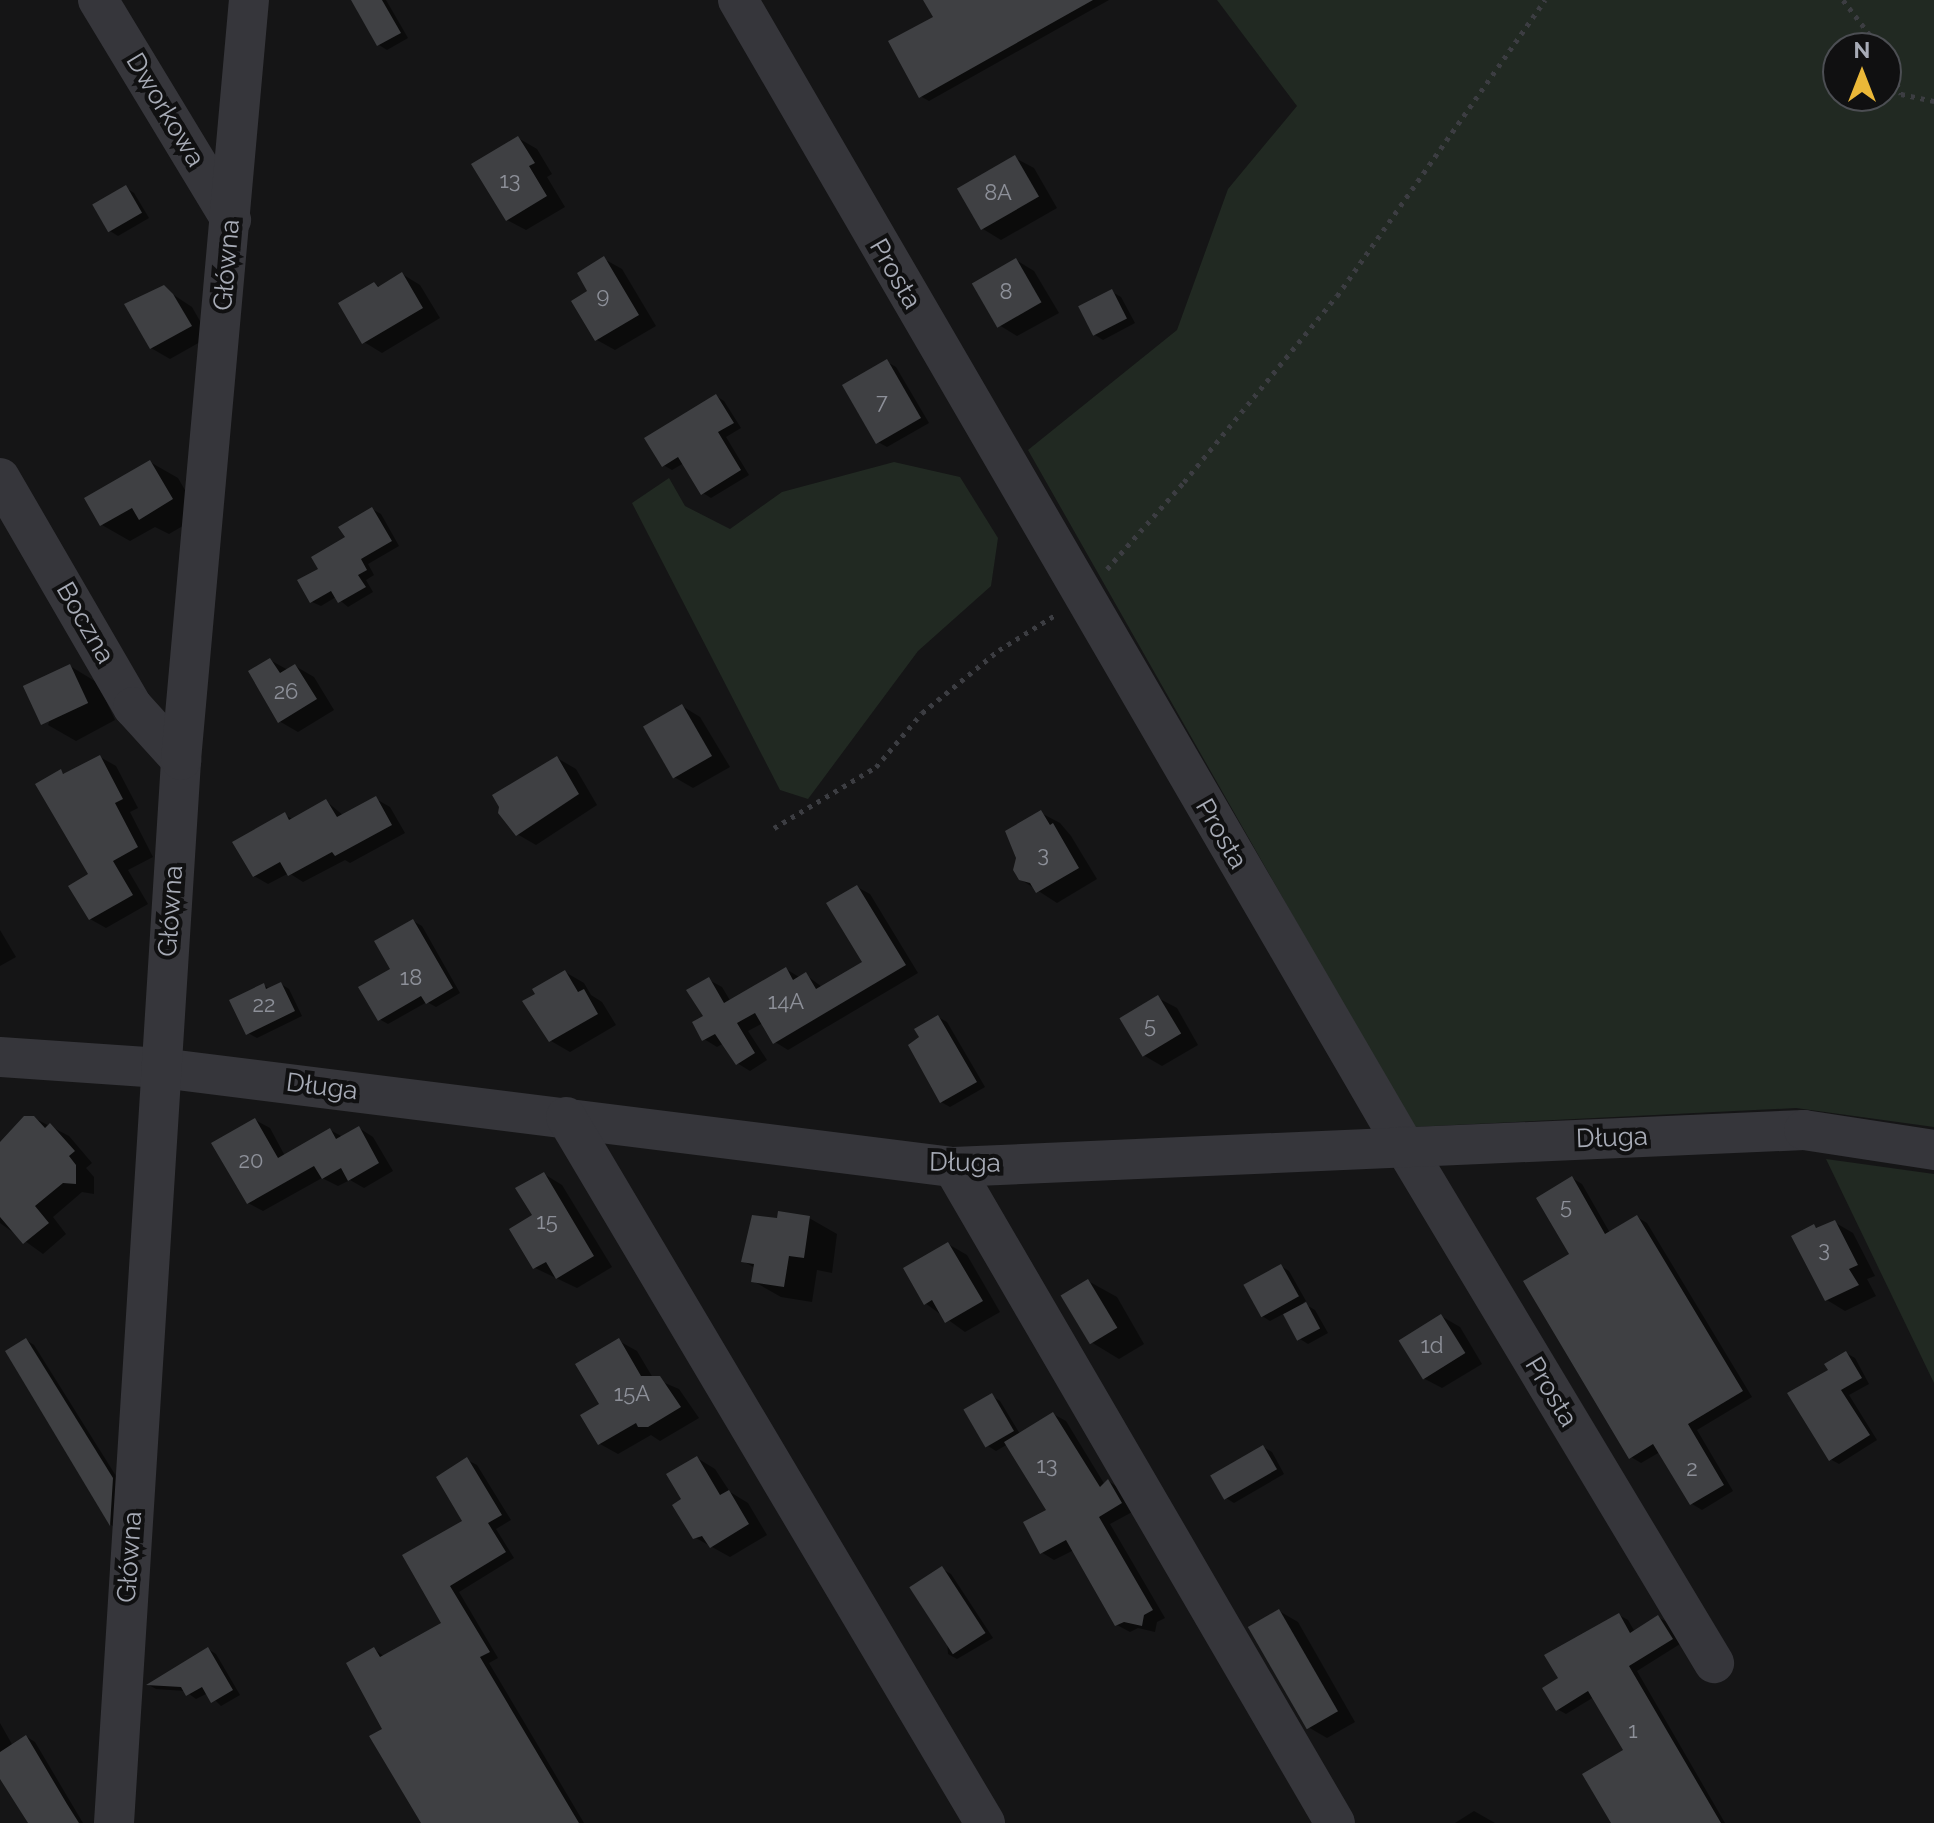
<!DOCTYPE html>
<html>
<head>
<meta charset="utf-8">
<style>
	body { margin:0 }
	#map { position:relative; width:1934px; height:1823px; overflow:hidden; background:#151516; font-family:Raleway,sans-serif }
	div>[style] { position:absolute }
	.green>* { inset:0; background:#212922 }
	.shadow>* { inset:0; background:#0007 }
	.building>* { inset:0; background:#3f4043; transform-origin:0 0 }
	.path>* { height:5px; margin-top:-2.5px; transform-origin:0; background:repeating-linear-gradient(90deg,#3c3d42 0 4px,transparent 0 10px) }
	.minor>* { height:40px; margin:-20px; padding:0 20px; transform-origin:20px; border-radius:20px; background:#36363b }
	span { translate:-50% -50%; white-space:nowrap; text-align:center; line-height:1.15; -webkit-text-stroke:8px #101011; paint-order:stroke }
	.number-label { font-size:22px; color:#8d9099 }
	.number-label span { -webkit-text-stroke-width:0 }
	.street-label { font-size:26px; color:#a7abb6 }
	.north { position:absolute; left:1822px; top:32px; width:80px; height:80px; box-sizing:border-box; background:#101011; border:2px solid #4c4e53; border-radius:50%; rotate:0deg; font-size:22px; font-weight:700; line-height:32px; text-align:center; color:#a7abb6 }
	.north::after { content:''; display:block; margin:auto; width:28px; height:36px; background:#ebb838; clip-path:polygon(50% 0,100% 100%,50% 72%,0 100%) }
</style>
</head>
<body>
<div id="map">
	<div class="green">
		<i style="clip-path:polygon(evenodd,1217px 0,1934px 0,1934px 1127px,1796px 1108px,1413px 1127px,1028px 450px,1177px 330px,1228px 189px,1297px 106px,1217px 0,1838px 48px,1886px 48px,1886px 96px,1838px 96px,1838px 48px)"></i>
		<i style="clip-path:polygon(894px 462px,960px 477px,998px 538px,991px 586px,918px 651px,808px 799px,780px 790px,632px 503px,669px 478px,685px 506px,730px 529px,782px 492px)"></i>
		<i style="clip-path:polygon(1826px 1159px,1934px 1174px,1934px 1383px)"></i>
	</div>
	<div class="shadow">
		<i style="clip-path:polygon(354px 0,386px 0,408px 38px,387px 50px,379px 45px)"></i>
		<i style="clip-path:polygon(924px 0,1109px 0,929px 101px,920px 96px,935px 18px)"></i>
		<i style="clip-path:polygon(518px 138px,537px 149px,552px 174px,547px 177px,565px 207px,526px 230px,507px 220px)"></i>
		<i style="clip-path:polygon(1015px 158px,1034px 168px,1057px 208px,1001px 240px,983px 229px)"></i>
		<i style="clip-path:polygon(126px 188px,134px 193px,149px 218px,118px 236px,110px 231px)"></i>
		<i style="clip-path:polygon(604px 259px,622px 269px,656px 326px,615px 350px,597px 340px,590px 292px)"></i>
		<i style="clip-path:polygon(1016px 260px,1034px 271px,1059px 313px,1017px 336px,999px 325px)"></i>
		<i style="clip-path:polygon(402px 274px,420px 285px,440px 318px,382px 353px,364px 342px,375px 284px,380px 287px)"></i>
		<i style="clip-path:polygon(163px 288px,192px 307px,209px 337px,170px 359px,151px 348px,127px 305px)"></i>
		<i style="clip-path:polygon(1112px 292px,1121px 297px,1135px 323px,1103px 340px,1095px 335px)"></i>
		<i style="clip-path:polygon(887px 362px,896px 367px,929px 423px,887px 447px,878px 442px)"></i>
		<i style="clip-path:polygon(716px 396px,724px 401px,741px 428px,726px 437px,749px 475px,711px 498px,703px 493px,684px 463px,672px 470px,663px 465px)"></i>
		<i style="clip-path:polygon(150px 462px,178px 478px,200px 516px,169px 534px,155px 527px,130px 541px,102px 525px)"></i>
		<i style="clip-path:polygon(372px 509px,381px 514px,399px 546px,368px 564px,374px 575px,366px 580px,373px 592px,348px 607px,336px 597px,321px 606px,312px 602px,320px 570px)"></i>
		<i style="clip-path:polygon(270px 660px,288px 670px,295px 666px,314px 677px,334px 710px,298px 732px,279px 721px)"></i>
		<i style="clip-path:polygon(70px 666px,98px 683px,115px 720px,76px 741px,48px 725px)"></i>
		<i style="clip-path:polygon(682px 706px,700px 717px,730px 767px,693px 788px,674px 777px)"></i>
		<i style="clip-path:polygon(100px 757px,116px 766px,138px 808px,130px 812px,153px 857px,128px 870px,148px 904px,106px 928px,90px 919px,90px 875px,61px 772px,66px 775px)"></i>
		<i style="clip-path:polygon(557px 758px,576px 769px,597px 805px,536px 845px,517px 834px)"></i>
		<i style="clip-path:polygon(376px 799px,390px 807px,405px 833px,350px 863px,345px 860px,303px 882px,289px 873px,268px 884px,254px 876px,285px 815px,294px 820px,326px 801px,344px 816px)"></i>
		<i style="clip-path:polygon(1041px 813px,1060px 823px,1071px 836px,1097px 879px,1057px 903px,1020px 879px)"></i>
		<i style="clip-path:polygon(857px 887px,870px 894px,918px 973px,788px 1050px,775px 1042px,763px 1023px,748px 1031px,767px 1060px,750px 1071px,737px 1063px,724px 1043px,717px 1047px,704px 1039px,709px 980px,722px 987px,731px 1002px,786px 969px,799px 977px,806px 975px,822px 987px,865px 963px)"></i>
		<i style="clip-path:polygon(413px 921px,422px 926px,460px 993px,436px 1007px,427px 1002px,388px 1024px,379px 1019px,393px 970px)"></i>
		<i style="clip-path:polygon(0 930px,16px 957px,0 966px)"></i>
		<i style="clip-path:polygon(565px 972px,584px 983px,591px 995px,602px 1002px,616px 1025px,570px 1052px,551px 1041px)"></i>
		<i style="clip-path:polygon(281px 984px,289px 989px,302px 1016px,257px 1038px,248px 1033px,263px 985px,270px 989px)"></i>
		<i style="clip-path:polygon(1158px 998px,1177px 1008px,1198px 1045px,1162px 1066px,1143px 1055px)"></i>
		<i style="clip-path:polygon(938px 1017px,947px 1022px,985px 1087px,950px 1107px,941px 1102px,922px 1038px)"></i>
		<i style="clip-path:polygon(34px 1118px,69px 1136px,92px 1163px,86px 1168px,94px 1177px,94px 1194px,82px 1192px,53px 1217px,66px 1234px,43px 1254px,0 1223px,0 1143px)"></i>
		<i style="clip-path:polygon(255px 1120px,270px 1128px,285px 1156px,330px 1130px,343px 1137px,359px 1128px,373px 1137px,393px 1171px,364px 1188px,350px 1180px,338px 1186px,322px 1178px,263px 1211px,248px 1203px)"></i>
		<i style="clip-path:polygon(544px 1174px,562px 1185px,612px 1267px,577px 1288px,535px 1268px,534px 1216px)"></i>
		<i style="clip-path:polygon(1572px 1178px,1582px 1184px,1610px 1233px,1637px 1217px,1647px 1223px,1752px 1397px,1697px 1430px,1733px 1491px,1702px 1510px,1692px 1504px,1660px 1452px,1641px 1463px,1631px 1457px,1572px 1255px)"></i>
		<i style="clip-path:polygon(809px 1218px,837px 1234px,832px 1273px,817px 1270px,812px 1302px,781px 1297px,753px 1281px,755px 1268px,743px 1261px,779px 1221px)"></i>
		<i style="clip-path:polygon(1834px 1222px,1853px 1233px,1875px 1276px,1867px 1279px,1876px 1296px,1845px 1311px,1827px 1300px,1814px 1226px,1819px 1229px)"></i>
		<i style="clip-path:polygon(948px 1244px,967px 1255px,1000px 1312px,965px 1332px,925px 1303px)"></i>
		<i style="clip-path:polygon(1281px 1266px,1289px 1271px,1306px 1301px,1303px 1303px,1315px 1310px,1328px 1333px,1308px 1344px,1300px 1339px,1285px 1313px,1270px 1321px,1262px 1316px)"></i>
		<i style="clip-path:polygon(1088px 1281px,1117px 1297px,1144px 1344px,1119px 1359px,1091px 1342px)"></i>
		<i style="clip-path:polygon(1441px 1316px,1460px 1327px,1482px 1364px,1442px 1388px,1423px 1378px)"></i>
		<i style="clip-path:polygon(26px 1340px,34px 1345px,121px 1484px,118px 1529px,111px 1525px,8px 1351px)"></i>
		<i style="clip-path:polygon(619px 1341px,637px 1351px,653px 1378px,679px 1389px,699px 1418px,660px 1441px,651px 1435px,618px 1454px,600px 1444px,601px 1404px)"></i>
		<i style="clip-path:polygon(1846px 1353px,1855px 1358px,1869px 1384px,1849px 1395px,1877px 1440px,1839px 1464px,1830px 1459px,1831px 1371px)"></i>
		<i style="clip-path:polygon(992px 1396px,1000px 1401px,1020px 1434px,1053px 1414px,1066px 1421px,1105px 1485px,1108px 1481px,1121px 1489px,1134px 1511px,1110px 1524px,1165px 1618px,1157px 1622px,1155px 1632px,1138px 1628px,1130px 1632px,1117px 1625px,1074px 1550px,1054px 1560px,1041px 1552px,1049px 1511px,1008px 1444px,996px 1451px,988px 1446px)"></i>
		<i style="clip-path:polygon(1263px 1447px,1272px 1452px,1284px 1474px,1234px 1503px,1226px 1498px)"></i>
		<i style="clip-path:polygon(697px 1458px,715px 1469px,730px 1492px,748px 1503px,767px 1535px,730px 1557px,694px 1537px,683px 1500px)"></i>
		<i style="clip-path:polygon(467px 1460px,477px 1465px,511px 1520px,496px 1529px,514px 1558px,459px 1592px,498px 1658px,489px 1663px,584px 1823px,423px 1823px,385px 1729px,374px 1649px,385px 1657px,444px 1624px,405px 1556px,465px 1521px)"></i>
		<i style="clip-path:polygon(942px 1569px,951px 1574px,993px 1638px,957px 1659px,948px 1654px)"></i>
		<i style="clip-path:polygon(1279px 1611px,1298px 1622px,1355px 1722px,1327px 1738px,1308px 1727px)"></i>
		<i style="clip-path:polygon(1619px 1615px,1628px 1620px,1635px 1632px,1658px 1617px,1667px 1622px,1680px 1644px,1637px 1671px,1725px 1823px,1614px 1823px,1625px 1751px,1594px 1697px,1566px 1714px,1557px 1709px,1561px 1679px)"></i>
		<i style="clip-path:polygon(208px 1649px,216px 1654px,240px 1695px,221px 1706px,208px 1693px,196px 1699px,185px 1691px,156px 1689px,149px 1685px)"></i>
		<i style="clip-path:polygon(0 1723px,13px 1746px,27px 1737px,35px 1742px,83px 1823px,28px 1823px,0 1776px)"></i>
		<i style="clip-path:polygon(1474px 1811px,1495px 1823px,1455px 1823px)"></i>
	</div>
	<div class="building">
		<i style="clip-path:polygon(351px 0,382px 0,401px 33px,377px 46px)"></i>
		<i style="clip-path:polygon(923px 0,1093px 0,919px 98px,888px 41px,933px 17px)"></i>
		<i style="clip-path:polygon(518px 136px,535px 163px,529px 166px,547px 196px,506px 221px,471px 164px)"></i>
		<i style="left:1015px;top:155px;width:48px;height:67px;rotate:60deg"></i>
		<i style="left:126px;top:185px;width:32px;height:39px;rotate:60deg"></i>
		<i style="clip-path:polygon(604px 256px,639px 315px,595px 341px,571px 301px,587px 291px,577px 273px)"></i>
		<i style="left:1016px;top:258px;width:51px;height:51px;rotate:60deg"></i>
		<i style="clip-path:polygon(402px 272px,423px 308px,362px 344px,338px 303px,374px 282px,378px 287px)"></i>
		<i style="clip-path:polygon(164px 285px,173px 294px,192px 326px,150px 349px,124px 304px)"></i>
		<i style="left:1112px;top:289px;width:33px;height:38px;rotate:63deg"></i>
		<i style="left:887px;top:359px;width:68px;height:52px;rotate:60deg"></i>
		<i style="clip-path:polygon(716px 394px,734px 423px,718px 432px,741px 470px,701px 495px,678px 457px,662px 467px,644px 438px)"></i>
		<i style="clip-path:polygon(150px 460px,173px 499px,139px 520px,132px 508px,100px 526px,84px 498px)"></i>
		<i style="clip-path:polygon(372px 507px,392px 541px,361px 559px,367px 570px,358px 575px,366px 587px,338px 603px,331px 591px,310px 603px,297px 580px,318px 569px,311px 557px,345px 537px,338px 527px)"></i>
		<i style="clip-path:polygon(270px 658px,280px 673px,295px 664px,317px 699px,278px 723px,248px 671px)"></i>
		<i style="left:70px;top:664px;width:43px;height:52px;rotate:65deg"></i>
		<i style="left:682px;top:704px;width:60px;height:45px;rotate:60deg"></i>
		<i style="clip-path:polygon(100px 755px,123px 799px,115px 803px,138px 847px,113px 861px,133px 895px,89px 920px,68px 886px,88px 874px,35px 784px,61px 769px,63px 774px)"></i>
		<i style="clip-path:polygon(557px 756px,579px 794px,516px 836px,498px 813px,499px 807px,492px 795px)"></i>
		<i style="clip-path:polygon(376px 796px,392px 825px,335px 856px,332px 852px,288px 876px,280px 862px,253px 877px,232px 842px,285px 812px,289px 820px,326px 799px,337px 817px)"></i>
		<i style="clip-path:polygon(1041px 810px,1050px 825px,1053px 823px,1079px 868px,1036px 893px,1030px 883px,1019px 880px,1013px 870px,1016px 858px,1005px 831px)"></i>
		<i style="clip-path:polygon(857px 885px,906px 965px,773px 1044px,755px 1013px,737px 1023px,755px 1053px,736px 1065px,715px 1034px,702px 1041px,692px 1022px,703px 1016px,686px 990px,709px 977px,724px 1003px,786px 967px,793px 980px,806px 972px,816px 989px,862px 962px,826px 903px)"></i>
		<i style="clip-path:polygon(413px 919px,453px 988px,426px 1004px,421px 996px,378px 1021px,358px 987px,390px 969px,374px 941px)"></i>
		<i style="clip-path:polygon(565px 970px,578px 992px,584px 989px,598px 1014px,549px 1042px,522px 1001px,535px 994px,532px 989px)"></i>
		<i style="clip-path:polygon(281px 982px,295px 1011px,246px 1035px,229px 1000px,264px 983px,266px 989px)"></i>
		<i style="left:1158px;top:995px;width:45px;height:45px;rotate:59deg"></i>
		<i style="clip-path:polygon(938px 1015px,977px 1082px,940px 1103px,908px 1045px,919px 1037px,914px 1029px)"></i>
		<i style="clip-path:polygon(24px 1116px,34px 1116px,45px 1128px,50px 1123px,75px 1151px,69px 1156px,76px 1165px,76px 1184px,63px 1183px,35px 1206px,49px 1223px,23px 1244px,0 1217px,0 1142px)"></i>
		<i style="clip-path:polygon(255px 1118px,278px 1158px,330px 1128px,336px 1139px,359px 1126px,379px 1163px,348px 1181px,341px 1168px,322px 1179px,314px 1166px,247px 1204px,211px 1143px)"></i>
		<i style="clip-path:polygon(544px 1172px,594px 1256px,556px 1279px,546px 1262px,533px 1269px,509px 1229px,532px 1215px,515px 1188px)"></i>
		<i style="clip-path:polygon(1572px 1176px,1605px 1234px,1637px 1215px,1743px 1391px,1688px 1424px,1724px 1485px,1690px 1505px,1653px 1444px,1629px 1459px,1523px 1281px,1569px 1254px,1536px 1198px)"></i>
		<i style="clip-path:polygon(778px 1211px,810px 1216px,804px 1258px,789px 1256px,784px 1287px,751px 1282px,754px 1264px,741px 1262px,752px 1215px,777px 1218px)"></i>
		<i style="clip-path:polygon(1835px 1220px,1858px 1265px,1849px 1269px,1859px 1285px,1825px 1301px,1791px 1236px,1814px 1224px,1816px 1228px)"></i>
		<i style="clip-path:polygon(948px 1242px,983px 1301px,945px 1323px,932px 1300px,924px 1305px,903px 1268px)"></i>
		<i style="left:1281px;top:1264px;width:37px;height:43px;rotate:61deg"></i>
		<i style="left:1088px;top:1279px;width:57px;height:32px;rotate:59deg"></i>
		<i style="left:1306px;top:1302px;width:30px;height:26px;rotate:62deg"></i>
		<i style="left:1441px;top:1314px;width:46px;height:50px;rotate:58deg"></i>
		<i style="clip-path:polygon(26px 1338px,113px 1478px,110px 1526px,5px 1351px)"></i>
		<i style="clip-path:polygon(619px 1338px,641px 1376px,660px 1376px,681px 1407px,648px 1427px,638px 1427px,636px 1423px,598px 1445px,580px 1415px,599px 1404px,575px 1364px)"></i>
		<i style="clip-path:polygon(1846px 1351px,1862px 1378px,1841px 1390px,1870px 1435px,1829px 1461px,1787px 1393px,1828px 1370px,1824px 1364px)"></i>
		<i style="left:992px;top:1393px;width:44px;height:33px;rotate:60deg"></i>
		<i style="clip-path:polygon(1053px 1412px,1100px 1487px,1108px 1479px,1122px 1503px,1099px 1517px,1153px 1610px,1144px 1615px,1142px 1626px,1124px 1622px,1115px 1626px,1066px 1540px,1040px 1554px,1023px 1522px,1046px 1510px,1004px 1442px)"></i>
		<i style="left:1263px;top:1445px;width:28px;height:61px;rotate:60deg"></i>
		<i style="clip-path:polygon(697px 1456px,720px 1495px,729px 1490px,749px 1524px,710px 1548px,702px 1536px,693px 1539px,672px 1505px,681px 1499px,666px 1474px)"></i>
		<i style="clip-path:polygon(467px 1457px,502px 1515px,488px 1523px,506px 1552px,450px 1586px,490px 1652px,480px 1657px,579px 1823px,421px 1823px,369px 1736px,382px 1729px,346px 1663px,374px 1647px,380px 1657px,441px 1623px,402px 1555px,462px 1521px,436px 1477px)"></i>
		<i style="left:942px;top:1566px;width:80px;height:39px;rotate:57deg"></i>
		<i style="left:1279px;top:1609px;width:118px;height:36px;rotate:60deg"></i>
		<i style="clip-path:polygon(1619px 1613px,1630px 1633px,1658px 1615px,1673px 1639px,1629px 1666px,1721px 1823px,1611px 1823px,1582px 1774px,1623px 1750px,1588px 1691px,1556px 1711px,1542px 1688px,1558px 1678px,1544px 1655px)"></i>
		<i style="clip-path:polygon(208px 1647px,233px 1690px,211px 1703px,202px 1687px,186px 1696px,181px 1687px,146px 1685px)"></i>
		<i style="clip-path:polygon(26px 1735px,67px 1804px,79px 1823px,28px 1823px,0 1779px,0 1752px)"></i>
	</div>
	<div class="path">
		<i style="left:1843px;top:0;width:61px;rotate:52.4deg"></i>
		<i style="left:1886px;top:55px;width:42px;rotate:69deg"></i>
		<i style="left:1901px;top:94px;width:34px;rotate:12deg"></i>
		<i style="left:1107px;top:569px;width:116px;rotate:-48.5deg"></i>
		<i style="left:1184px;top:482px;width:241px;rotate:-50.6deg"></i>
		<i style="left:1337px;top:296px;width:362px;rotate:-54.9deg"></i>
		<i style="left:774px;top:828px;width:119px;rotate:-30.9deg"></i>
		<i style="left:876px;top:767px;width:71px;rotate:-49.6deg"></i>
		<i style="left:922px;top:713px;width:99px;rotate:-39.3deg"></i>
		<i style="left:999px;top:650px;width:66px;rotate:-32deg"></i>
	</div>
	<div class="minor">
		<i style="left:98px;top:0;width:257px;rotate:58.8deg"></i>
		<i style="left:738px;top:0;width:1325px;rotate:59.84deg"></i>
		<i style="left:1404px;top:1146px;width:603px;rotate:59.05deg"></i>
		<i style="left:0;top:478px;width:265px;rotate:59.9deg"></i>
		<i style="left:133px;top:707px;width:72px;rotate:47.8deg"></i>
		<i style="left:0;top:1057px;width:161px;rotate:3.9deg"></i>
		<i style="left:161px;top:1068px;width:798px;rotate:7.13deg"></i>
		<i style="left:953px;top:1167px;width:852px;rotate:-2.49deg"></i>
		<i style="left:1804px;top:1130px;width:132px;rotate:8.7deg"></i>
		<i style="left:566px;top:1117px;width:821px;rotate:59.31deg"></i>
		<i style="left:953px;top:1167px;width:759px;rotate:59.79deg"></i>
		<i style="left:114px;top:1823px;width:1065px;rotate:-86.39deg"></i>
		<i style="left:181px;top:760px;width:763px;rotate:-84.89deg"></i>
	</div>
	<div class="number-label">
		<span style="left:510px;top:181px">13</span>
		<span style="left:998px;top:193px">8A</span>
		<span style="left:1006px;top:292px">8</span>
		<span style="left:603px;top:296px">9</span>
		<span style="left:882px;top:402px">7</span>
		<span style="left:286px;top:692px">26</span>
		<span style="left:1043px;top:855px">3</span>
		<span style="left:411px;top:978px">18</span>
		<span style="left:786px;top:1002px">14A</span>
		<span style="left:264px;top:1005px">22</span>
		<span style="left:1150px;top:1026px">5</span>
		<span style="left:251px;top:1161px">20</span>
		<span style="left:1566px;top:1207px">5</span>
		<span style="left:547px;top:1222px">15</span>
		<span style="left:1824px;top:1250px">3</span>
		<span style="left:1432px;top:1346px">1d</span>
		<span style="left:632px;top:1394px">15A</span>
		<span style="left:1047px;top:1466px">13</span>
		<span style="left:1692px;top:1469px">2</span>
		<span style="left:1633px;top:1731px">1</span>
	</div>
	<div class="street-label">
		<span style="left:165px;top:110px;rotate:59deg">Dworkowa</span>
		<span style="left:227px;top:265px;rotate:-85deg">Główna</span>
		<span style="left:895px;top:274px;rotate:60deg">Prosta</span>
		<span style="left:85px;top:623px;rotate:60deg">Boczna</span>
		<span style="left:1221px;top:834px;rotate:60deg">Prosta</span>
		<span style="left:171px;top:911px;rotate:-86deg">Główna</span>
		<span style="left:322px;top:1087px;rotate:7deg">Długa</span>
		<span style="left:1612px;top:1138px;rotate:-2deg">Długa</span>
		<span style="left:965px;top:1163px;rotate:1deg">Długa</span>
		<span style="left:1551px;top:1392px;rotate:59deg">Prosta</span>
		<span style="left:130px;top:1557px;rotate:-86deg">Główna</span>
	</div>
	<div class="north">N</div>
</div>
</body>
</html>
